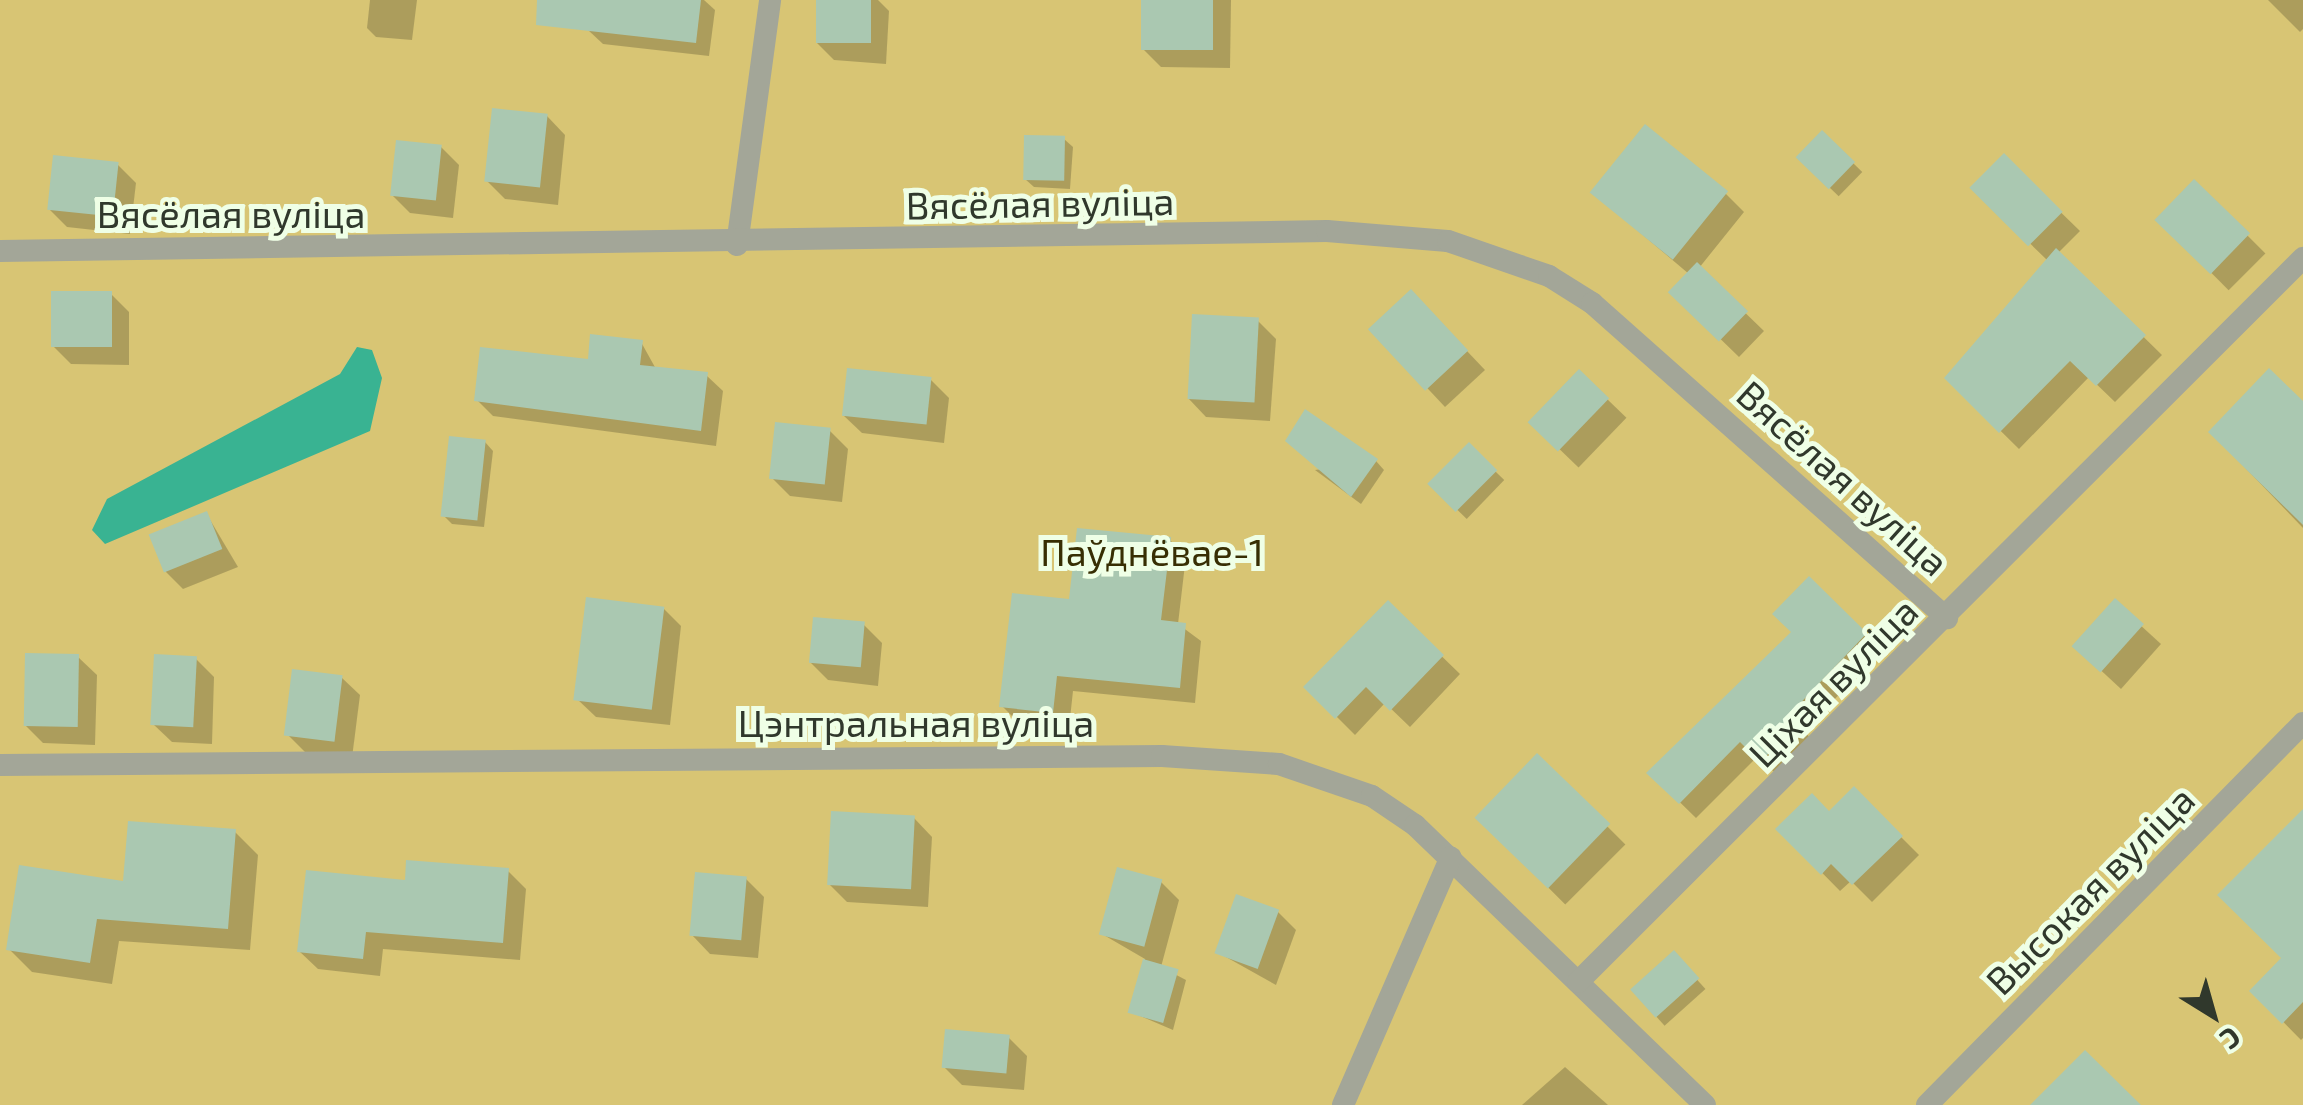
<!DOCTYPE html>
<html>
<head>
<meta charset="utf-8">
<style>
	body { margin:0 }
	#map { position:relative; width:2303px; height:1105px; overflow:hidden; background:#dff3d4; font-family:"Exo 2",sans-serif }
	div>[style] { position:absolute }
	.green>* { inset:0; background:#d8c574; transform-origin:0 0 }
	.water>* { inset:0; background:#39b392 }
	.shadow>* { inset:0; background:#0003; transform-origin:0 0 }
	.building>* { inset:0; background:#aac8b1; transform-origin:0 0 }
	.lane>* { height:22px; margin:-11px; padding:0 11px; transform-origin:11px; border-radius:11px; background:#a3a698 }
	span { translate:-50% -50%; white-space:nowrap; text-align:center; line-height:1.15; -webkit-text-stroke:10px #efffe6; paint-order:stroke }
	.street-label { font-size:38px; color:#30382c }
	.park-label { font-size:38px; color:#372e03 }
	.north { position:absolute; left:2163px; top:965px; width:100px; height:100px; -webkit-text-stroke:8px #efffe6; paint-order:stroke; rotate:143deg; font-size:28px; font-weight:700; line-height:40px; text-align:center; color:#30382c }
	.north::after { content:''; display:block; margin:auto; width:35px; height:45px; background:#30382c; clip-path:polygon(50% 0,100% 100%,50% 72%,0 100%) }
</style>
</head>
<body>
<div id="map">
	<div class="green">
		<i style="left:0;top:0;width:2303px;height:1105px"></i>
	</div>
	<div class="water">
		<i style="clip-path:polygon(357px 347px,372px 350px,382px 378px,370px 431px,105px 544px,92px 530px,107px 499px,340px 374px)"></i>
	</div>
	<div class="shadow">
		<i style="clip-path:polygon(370px 0,417px 0,412px 40px,376px 37px,367px 28px)"></i>
		<i style="clip-path:polygon(592px 0,704px 0,715px 10px,709px 56px,603px 44px,588px 30px)"></i>
		<i style="clip-path:polygon(819px 0,878px 0,889px 11px,886px 64px,834px 60px,816px 42px)"></i>
		<i style="clip-path:polygon(1144px 0,1231px 0,1230px 68px,1161px 67px,1143px 49px)"></i>
		<i style="clip-path:polygon(2268px 0,2303px 0,2303px 29px,2300px 32px)"></i>
		<i style="clip-path:polygon(547px 116px,565px 135px,558px 205px,505px 199px,487px 181px)"></i>
		<i style="left:1822px;top:133px;width:56px;height:34px;rotate:44deg"></i>
		<i style="clip-path:polygon(1064px 139px,1073px 147px,1070px 189px,1034px 187px,1025px 179px)"></i>
		<i style="clip-path:polygon(441px 147px,459px 165px,453px 218px,410px 213px,392px 195px)"></i>
		<i style="clip-path:polygon(2004px 157px,2080px 231px,2058px 253px,2162px 355px,2115px 402px,2089px 377px,2019px 449px,1947px 378px,2048px 261px,1973px 188px)"></i>
		<i style="clip-path:polygon(118px 165px,136px 183px,130px 234px,67px 227px,49px 209px)"></i>
		<i style="left:2194px;top:182px;width:101px;height:52px;rotate:45deg"></i>
		<i style="clip-path:polygon(1592px 192px,1726px 194px,1744px 212px,1699px 268px,1764px 331px,1739px 357px,1671px 291px,1689px 274px)"></i>
		<i style="clip-path:polygon(111px 294px,129px 312px,129px 365px,71px 364px,53px 346px)"></i>
		<i style="clip-path:polygon(1429px 311px,1485px 370px,1445px 407px,1372px 329px)"></i>
		<i style="clip-path:polygon(1258px 321px,1276px 339px,1270px 421px,1206px 417px,1188px 398px)"></i>
		<i style="clip-path:polygon(641px 342px,656px 369px,706px 375px,723px 391px,716px 446px,493px 416px,477px 400px)"></i>
		<i style="left:1579px;top:372px;width:66px;height:69px;rotate:44deg"></i>
		<i style="clip-path:polygon(931px 380px,949px 398px,944px 443px,862px 433px,843px 415px)"></i>
		<i style="clip-path:polygon(2303px 402px,2303px 528px,2211px 432px)"></i>
		<i style="clip-path:polygon(830px 431px,848px 449px,842px 502px,790px 496px,772px 478px)"></i>
		<i style="clip-path:polygon(485px 442px,493px 451px,484px 527px,452px 524px,443px 515px)"></i>
		<i style="left:1469px;top:446px;width:49px;height:54px;rotate:44deg"></i>
		<i style="clip-path:polygon(1376px 461px,1384px 470px,1361px 504px,1315px 470px)"></i>
		<i style="clip-path:polygon(206px 513px,238px 567px,183px 589px,165px 571px)"></i>
		<i style="clip-path:polygon(1170px 540px,1186px 556px,1178px 624px,1201px 641px,1195px 703px,1073px 691px,1069px 728px,1018px 722px,1002px 706px,1071px 602px)"></i>
		<i style="clip-path:polygon(1809px 580px,1881px 651px,1804px 731px,1813px 741px,1778px 776px,1758px 756px,1696px 818px,1650px 773px,1795px 633px)"></i>
		<i style="clip-path:polygon(2115px 602px,2161px 644px,2121px 689px,2093px 663px)"></i>
		<i style="clip-path:polygon(1388px 604px,1460px 674px,1410px 727px,1385px 703px,1355px 735px,1307px 687px)"></i>
		<i style="clip-path:polygon(663px 608px,681px 626px,670px 725px,596px 717px,577px 699px)"></i>
		<i style="clip-path:polygon(864px 625px,882px 643px,878px 686px,828px 680px,810px 662px)"></i>
		<i style="clip-path:polygon(78px 657px,97px 675px,95px 745px,43px 743px,25px 725px)"></i>
		<i style="clip-path:polygon(196px 659px,214px 677px,212px 744px,172px 742px,153px 724px)"></i>
		<i style="clip-path:polygon(341px 677px,360px 695px,352px 758px,306px 753px,288px 735px)"></i>
		<i style="left:1537px;top:756px;width:125px;height:85px;rotate:45deg"></i>
		<i style="clip-path:polygon(1854px 790px,1919px 855px,1872px 902px,1851px 881px,1840px 891px,1779px 829px,1829px 814px)"></i>
		<i style="clip-path:polygon(914px 818px,932px 837px,928px 907px,847px 902px,829px 884px)"></i>
		<i style="clip-path:polygon(2303px 823px,2303px 1038px,2301px 1040px,2253px 991px,2285px 959px)"></i>
		<i style="clip-path:polygon(235px 832px,258px 855px,250px 950px,119px 941px,112px 984px,32px 972px,9px 949px)"></i>
		<i style="clip-path:polygon(507px 870px,526px 889px,520px 960px,383px 949px,380px 976px,318px 969px,299px 951px,407px 883px)"></i>
		<i style="clip-path:polygon(746px 879px,764px 897px,758px 958px,710px 954px,692px 935px)"></i>
		<i style="clip-path:polygon(1160px 881px,1179px 900px,1161px 967px,1186px 980px,1173px 1030px,1131px 1012px,1145px 959px,1102px 934px)"></i>
		<i style="clip-path:polygon(1278px 912px,1296px 930px,1276px 985px,1217px 952px)"></i>
		<i style="left:1674px;top:954px;width:47px;height:55px;rotate:48deg"></i>
		<i style="clip-path:polygon(1009px 1038px,1027px 1056px,1024px 1090px,962px 1085px,944px 1067px)"></i>
		<i style="clip-path:polygon(1565px 1067px,1608px 1105px,1522px 1105px)"></i>
	</div>
	<div class="building">
		<i style="clip-path:polygon(537px 0,701px 0,696px 43px,536px 25px)"></i>
		<i style="left:816px;top:0;width:55px;height:43px"></i>
		<i style="left:1141px;top:0;width:72px;height:50px"></i>
		<i style="left:492px;top:108px;width:56px;height:74px;rotate:6deg"></i>
		<i style="left:1645px;top:124px;width:107px;height:88px;rotate:39deg"></i>
		<i style="left:1822px;top:130px;width:46px;height:38px;rotate:44deg"></i>
		<i style="left:1024px;top:135px;width:41px;height:45px;rotate:1deg"></i>
		<i style="left:396px;top:140px;width:46px;height:56px;rotate:6deg"></i>
		<i style="left:2004px;top:153px;width:83px;height:49px;rotate:45deg"></i>
		<i style="left:53px;top:155px;width:66px;height:55px;rotate:6deg"></i>
		<i style="left:2194px;top:179px;width:78px;height:57px;rotate:44deg"></i>
		<i style="clip-path:polygon(2056px 248px,2146px 335px,2096px 386px,2070px 361px,1999px 433px,1944px 378px)"></i>
		<i style="left:1697px;top:262px;width:71px;height:42px;rotate:44deg"></i>
		<i style="left:1411px;top:289px;width:84px;height:59px;rotate:47deg"></i>
		<i style="left:51px;top:291px;width:61px;height:56px"></i>
		<i style="left:1192px;top:314px;width:67px;height:85px;rotate:3deg"></i>
		<i style="clip-path:polygon(590px 334px,643px 340px,640px 365px,708px 372px,701px 431px,474px 401px,480px 347px,588px 359px)"></i>
		<i style="left:847px;top:368px;width:85px;height:48px;rotate:6deg"></i>
		<i style="clip-path:polygon(2269px 368px,2303px 401px,2303px 525px,2208px 432px)"></i>
		<i style="left:1579px;top:369px;width:42px;height:74px;rotate:44deg"></i>
		<i style="clip-path:polygon(1305px 409px,1378px 459px,1351px 497px,1285px 441px)"></i>
		<i style="left:775px;top:422px;width:56px;height:57px;rotate:6deg"></i>
		<i style="left:449px;top:436px;width:37px;height:81px;rotate:6deg"></i>
		<i style="left:1469px;top:442px;width:40px;height:59px;rotate:45deg"></i>
		<i style="left:207px;top:511px;width:41px;height:63px;rotate:68deg"></i>
		<i style="clip-path:polygon(1077px 528px,1171px 537px,1161px 620px,1186px 623px,1180px 688px,1057px 676px,1053px 713px,999px 707px,1012px 593px,1069px 599px)"></i>
		<i style="clip-path:polygon(1809px 576px,1867px 633px,1790px 714px,1799px 723px,1760px 762px,1740px 742px,1679px 804px,1646px 773px,1791px 632px,1772px 614px)"></i>
		<i style="left:586px;top:597px;width:79px;height:104px;rotate:7deg"></i>
		<i style="left:2115px;top:598px;width:39px;height:65px;rotate:42deg"></i>
		<i style="clip-path:polygon(1388px 600px,1444px 655px,1390px 711px,1366px 687px,1335px 719px,1303px 687px)"></i>
		<i style="left:813px;top:617px;width:52px;height:46px;rotate:5deg"></i>
		<i style="left:25px;top:653px;width:54px;height:73px;rotate:1deg"></i>
		<i style="left:154px;top:654px;width:43px;height:71px;rotate:3deg"></i>
		<i style="left:292px;top:669px;width:51px;height:67px;rotate:7deg"></i>
		<i style="left:1537px;top:753px;width:102px;height:90px;rotate:44deg"></i>
		<i style="clip-path:polygon(1854px 786px,1903px 836px,1852px 885px,1831px 864px,1821px 875px,1775px 829px,1812px 793px,1829px 811px)"></i>
		<i style="clip-path:polygon(2303px 809px,2303px 1002px,2282px 1024px,2249px 991px,2281px 958px,2217px 895px)"></i>
		<i style="left:831px;top:811px;width:84px;height:74px;rotate:3deg"></i>
		<i style="clip-path:polygon(128px 821px,236px 829px,228px 929px,97px 919px,90px 963px,6px 950px,19px 865px,123px 881px)"></i>
		<i style="clip-path:polygon(406px 860px,509px 868px,503px 943px,366px 932px,363px 959px,297px 952px,306px 870px,405px 880px)"></i>
		<i style="left:1117px;top:867px;width:47px;height:70px;rotate:15deg"></i>
		<i style="left:695px;top:872px;width:52px;height:64px;rotate:5deg"></i>
		<i style="left:1236px;top:894px;width:46px;height:63px;rotate:20deg"></i>
		<i style="left:1674px;top:950px;width:38px;height:59px;rotate:48deg"></i>
		<i style="left:1143px;top:959px;width:37px;height:56px;rotate:16deg"></i>
		<i style="left:945px;top:1029px;width:65px;height:39px;rotate:5deg"></i>
		<i style="clip-path:polygon(2085px 1050px,2141px 1105px,2030px 1105px)"></i>
	</div>
	<div class="lane">
		<i style="left:737px;top:245px;width:247px;rotate:-82.3deg"></i>
		<i style="left:0;top:251px;width:1327px;rotate:-0.86deg"></i>
		<i style="left:1327px;top:231px;width:121px;rotate:4.7deg"></i>
		<i style="left:1448px;top:241px;width:107px;rotate:19.1deg"></i>
		<i style="left:1549px;top:276px;width:51px;rotate:32.1deg"></i>
		<i style="left:1592px;top:303px;width:475px;rotate:41.6deg"></i>
		<i style="left:0;top:765px;width:1162px;rotate:-0.44deg"></i>
		<i style="left:1162px;top:756px;width:117px;rotate:3.9deg"></i>
		<i style="left:1279px;top:764px;width:98px;rotate:19deg"></i>
		<i style="left:1372px;top:796px;width:52px;rotate:34deg"></i>
		<i style="left:1415px;top:825px;width:403px;rotate:44deg"></i>
		<i style="left:1578px;top:982px;width:1025px;rotate:-44.96deg"></i>
		<i style="left:1343px;top:1105px;width:270px;rotate:-66.5deg"></i>
		<i style="left:1927px;top:1105px;width:536px;rotate:-45.45deg"></i>
	</div>
	<div class="street-label">
		<span style="left:1040px;top:203px;rotate:-1deg">Вясёлая вуліца</span>
		<span style="left:231px;top:214px">Вясёлая вуліца</span>
		<span style="left:1843px;top:478px;rotate:42deg">Вясёлая вуліца</span>
		<span style="left:1833px;top:682px;rotate:-45deg">Ціхая вуліца</span>
		<span style="left:916px;top:723px">Цэнтральная вуліца</span>
		<span style="left:2090px;top:890px;rotate:-45deg">Высокая вуліца</span>
	</div>
	<div class="park-label">
		<span style="left:1152px;top:552px">Паўднёвае-1</span>
	</div>
	<div class="north">С</div>
</div>
</body>
</html>
